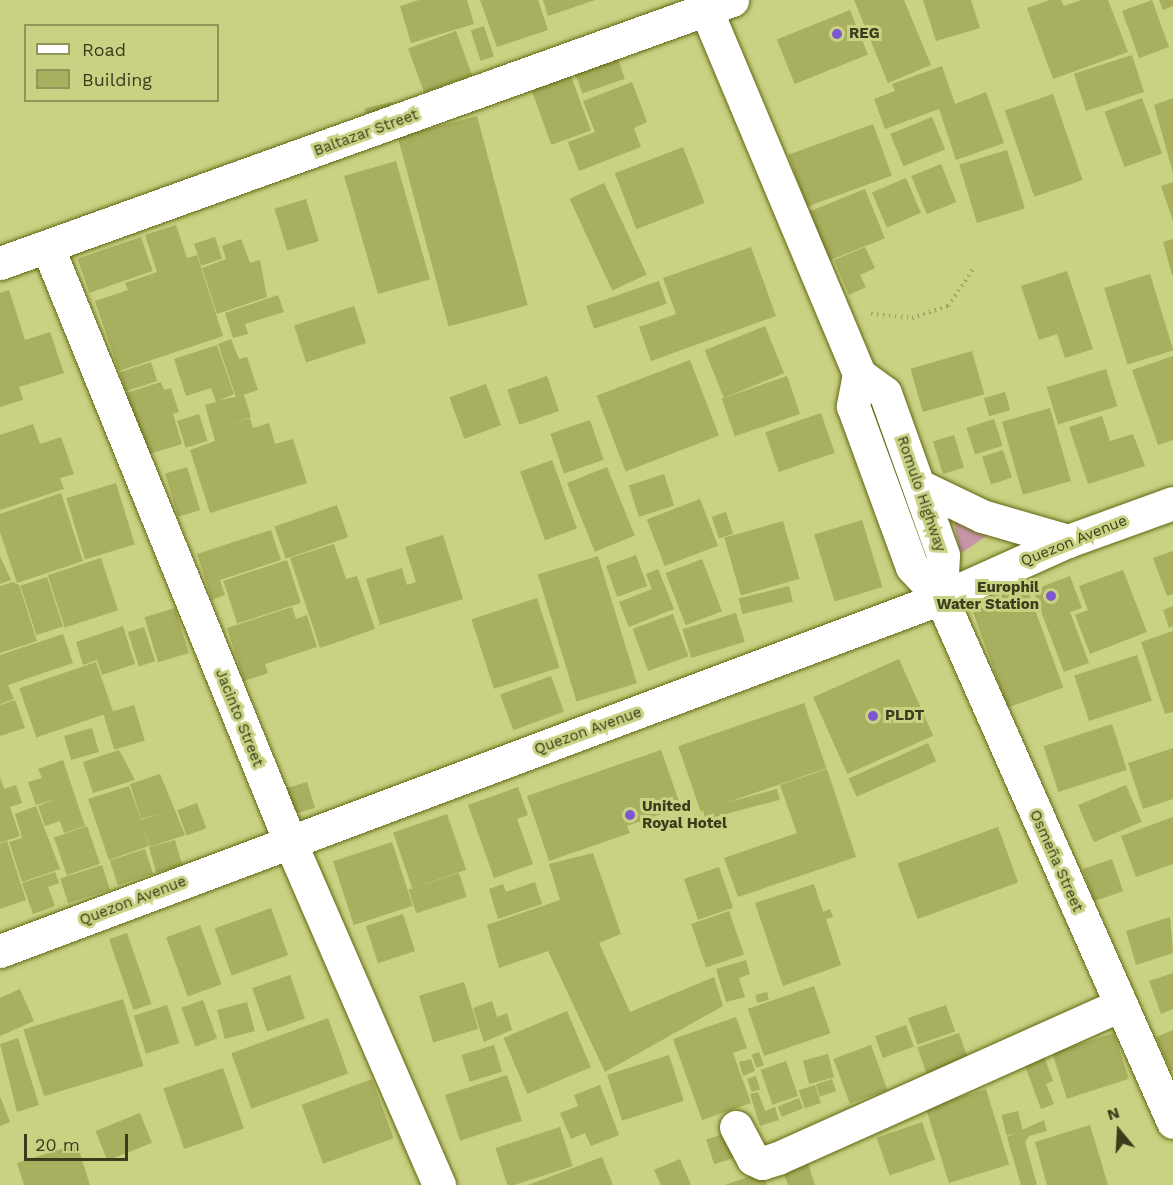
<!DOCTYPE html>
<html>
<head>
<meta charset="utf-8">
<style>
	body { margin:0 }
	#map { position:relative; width:1173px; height:1185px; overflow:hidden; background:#c9d182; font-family:"Work Sans",sans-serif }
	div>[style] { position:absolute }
	.green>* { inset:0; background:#c695a8 }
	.building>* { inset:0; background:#a8af5e; transform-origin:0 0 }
	.path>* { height:4px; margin-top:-2px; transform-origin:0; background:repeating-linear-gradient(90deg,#9ea463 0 1.5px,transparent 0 6px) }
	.roads { filter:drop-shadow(0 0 2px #616711) drop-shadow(0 0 2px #616711) }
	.minor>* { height:33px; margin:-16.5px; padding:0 16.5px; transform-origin:16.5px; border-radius:16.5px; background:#fff }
	.highway>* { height:33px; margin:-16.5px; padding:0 16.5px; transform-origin:16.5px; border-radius:16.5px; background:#fff }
	.dots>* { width:16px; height:16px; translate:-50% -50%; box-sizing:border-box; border:3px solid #c9d182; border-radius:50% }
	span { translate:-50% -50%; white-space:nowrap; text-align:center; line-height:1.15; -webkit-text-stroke:6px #c9d182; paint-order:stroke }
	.poi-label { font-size:15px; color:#3a3d1c; font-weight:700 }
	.left { translate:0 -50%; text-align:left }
	.right { translate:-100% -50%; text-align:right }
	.street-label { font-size:15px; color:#3a3d1c }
	.legend { position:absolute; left:24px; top:24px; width:195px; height:78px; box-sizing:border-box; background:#c9d182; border:2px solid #909659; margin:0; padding:8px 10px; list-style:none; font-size:18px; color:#3a3d1c }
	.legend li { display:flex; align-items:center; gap:12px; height:30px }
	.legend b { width:30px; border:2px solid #909659 }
	.north { position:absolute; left:1089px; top:1101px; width:60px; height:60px; -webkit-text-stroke:4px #c9d182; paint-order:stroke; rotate:342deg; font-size:16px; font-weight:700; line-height:24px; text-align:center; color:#3a3d1c }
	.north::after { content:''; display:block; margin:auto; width:21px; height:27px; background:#3a3d1c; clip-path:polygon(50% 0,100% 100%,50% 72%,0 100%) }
	.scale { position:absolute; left:24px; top:1134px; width:104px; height:27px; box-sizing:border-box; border:3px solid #3a3d1c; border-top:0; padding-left:8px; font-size:18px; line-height:21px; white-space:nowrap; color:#3a3d1c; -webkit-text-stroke:4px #c9d182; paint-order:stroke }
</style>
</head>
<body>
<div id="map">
	<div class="green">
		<i style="clip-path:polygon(954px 520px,992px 532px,960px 554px)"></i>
	</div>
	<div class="building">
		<i style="clip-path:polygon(419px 0,467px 0,474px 24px,411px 43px,400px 6px)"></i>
		<i style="clip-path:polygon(480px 0,538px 0,548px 30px,497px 47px)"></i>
		<i style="clip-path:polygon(543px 0,595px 0,548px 16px)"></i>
		<i style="clip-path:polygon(854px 0,904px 0,931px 65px,888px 83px)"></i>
		<i style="clip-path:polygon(923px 0,971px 0,980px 28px,936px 41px)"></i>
		<i style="clip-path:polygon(1050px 0,1061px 0,1064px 6px,1081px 0,1108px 0,1128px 52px,1053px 79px,1027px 8px)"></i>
		<i style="left:1152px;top:0;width:50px;height:32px;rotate:70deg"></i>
		<i style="clip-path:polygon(1159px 0,1173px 0,1173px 6px,1163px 10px)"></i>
		<i style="left:850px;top:10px;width:48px;height:79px;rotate:68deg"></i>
		<i style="left:484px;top:26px;width:32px;height:14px;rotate:72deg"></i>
		<i style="left:456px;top:31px;width:47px;height:51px;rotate:70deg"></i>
		<i style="left:1132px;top:55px;width:39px;height:61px;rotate:72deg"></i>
		<i style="left:618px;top:59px;width:21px;height:45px;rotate:71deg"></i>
		<i style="clip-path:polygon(942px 66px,955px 104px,986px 92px,1004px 143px,956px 160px,939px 109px,885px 129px,874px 99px,895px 91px,892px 84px)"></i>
		<i style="left:571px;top:76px;width:58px;height:42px;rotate:70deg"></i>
		<i style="clip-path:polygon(632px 82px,647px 122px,634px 128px,641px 147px,579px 171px,568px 142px,595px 132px,583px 101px)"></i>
		<i style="left:1053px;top:94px;width:91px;height:51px;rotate:71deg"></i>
		<i style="left:1142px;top:98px;width:59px;height:40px;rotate:70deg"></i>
		<i style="clip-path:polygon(1173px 98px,1173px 173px,1154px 105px)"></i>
		<i style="left:392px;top:102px;width:13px;height:28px;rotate:77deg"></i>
		<i style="left:477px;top:116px;width:196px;height:82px;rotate:75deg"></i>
		<i style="left:932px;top:117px;width:35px;height:45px;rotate:68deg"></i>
		<i style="left:873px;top:124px;width:55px;height:90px;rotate:70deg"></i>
		<i style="left:683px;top:147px;width:60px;height:73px;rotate:69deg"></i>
		<i style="left:1007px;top:150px;width:61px;height:50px;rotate:73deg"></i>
		<i style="left:396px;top:161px;width:123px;height:54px;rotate:74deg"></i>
		<i style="left:941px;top:164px;width:41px;height:32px;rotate:68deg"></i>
		<i style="left:906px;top:178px;width:38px;height:37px;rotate:67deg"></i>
		<i style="clip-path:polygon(1173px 182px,1173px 221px,1161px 186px)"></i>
		<i style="left:604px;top:183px;width:101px;height:38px;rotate:65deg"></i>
		<i style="left:865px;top:189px;width:53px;height:60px;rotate:68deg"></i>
		<i style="left:306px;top:199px;width:44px;height:33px;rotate:73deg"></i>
		<i style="clip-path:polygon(176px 225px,187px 258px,197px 255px,223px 336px,119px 371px,95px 301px,128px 290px,125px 283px,157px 272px,145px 235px)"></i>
		<i style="left:141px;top:237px;width:36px;height:67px;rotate:71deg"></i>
		<i style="left:215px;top:237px;width:23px;height:22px;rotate:72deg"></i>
		<i style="clip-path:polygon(241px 239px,250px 263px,260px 260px,267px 297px,217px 314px,202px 268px,226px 259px,222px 246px)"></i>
		<i style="clip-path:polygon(1173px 239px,1173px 275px,1172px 275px,1163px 242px)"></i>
		<i style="clip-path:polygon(751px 247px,776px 316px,651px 361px,639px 327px,676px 314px,663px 278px)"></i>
		<i style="clip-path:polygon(865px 247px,875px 268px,860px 275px,866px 287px,849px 295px,834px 260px)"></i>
		<i style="clip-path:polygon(1067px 271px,1093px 349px,1065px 358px,1057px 334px,1039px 340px,1021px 286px)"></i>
		<i style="left:1150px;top:274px;width:80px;height:48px;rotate:73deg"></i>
		<i style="left:659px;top:281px;width:24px;height:77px;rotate:71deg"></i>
		<i style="clip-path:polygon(9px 290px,25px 340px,50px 332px,64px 373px,19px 387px,23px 400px,0 407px,0 293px)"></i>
		<i style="clip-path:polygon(278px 295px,284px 312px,245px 324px,248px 334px,233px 338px,225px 313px)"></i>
		<i style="left:354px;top:306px;width:39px;height:63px;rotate:72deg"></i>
		<i style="left:765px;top:326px;width:51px;height:65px;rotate:68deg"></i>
		<i style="clip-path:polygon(231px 339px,239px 359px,247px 357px,258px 390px,236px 397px,218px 344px)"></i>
		<i style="clip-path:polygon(217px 345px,234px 394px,220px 400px,244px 395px,251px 417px,227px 425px,250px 418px,253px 428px,269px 423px,275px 444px,293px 439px,307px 483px,210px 513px,190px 450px,215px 441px,205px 405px,216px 402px,211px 388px,186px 396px,174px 359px)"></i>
		<i style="left:972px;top:351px;width:45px;height:64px;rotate:74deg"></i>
		<i style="clip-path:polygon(1173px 356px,1173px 440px,1158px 445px,1132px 370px)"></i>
		<i style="left:690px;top:360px;width:81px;height:100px;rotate:69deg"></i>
		<i style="left:151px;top:362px;width:20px;height:33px;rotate:72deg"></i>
		<i style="left:1106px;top:369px;width:39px;height:62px;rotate:73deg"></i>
		<i style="left:547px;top:376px;width:37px;height:42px;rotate:71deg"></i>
		<i style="left:787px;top:376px;width:40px;height:69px;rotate:71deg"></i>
		<i style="clip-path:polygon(161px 382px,164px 390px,171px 388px,179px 412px,173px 414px,182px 444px,146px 455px,126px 393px)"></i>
		<i style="left:486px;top:384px;width:44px;height:39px;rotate:70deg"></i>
		<i style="left:1005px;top:392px;width:19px;height:22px;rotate:74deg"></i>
		<i style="left:1050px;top:408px;width:76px;height:50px;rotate:74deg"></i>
		<i style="left:821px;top:413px;width:42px;height:59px;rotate:71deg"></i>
		<i style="left:199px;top:414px;width:28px;height:23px;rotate:72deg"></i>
		<i style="clip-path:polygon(1102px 416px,1110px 441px,1133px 434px,1145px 466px,1088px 484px,1069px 427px)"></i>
		<i style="left:994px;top:419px;width:28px;height:29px;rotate:72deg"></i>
		<i style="left:590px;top:420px;width:42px;height:42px;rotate:71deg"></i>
		<i style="clip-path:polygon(33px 424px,40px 444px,61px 437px,74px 474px,60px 478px,64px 489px,0 510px,0 435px)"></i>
		<i style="left:954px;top:435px;width:34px;height:22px;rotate:73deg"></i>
		<i style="left:1003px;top:450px;width:29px;height:22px;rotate:72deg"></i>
		<i style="left:552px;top:460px;width:73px;height:34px;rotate:70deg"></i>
		<i style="left:187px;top:467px;width:45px;height:23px;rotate:73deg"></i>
		<i style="left:607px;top:467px;width:74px;height:43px;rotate:68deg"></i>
		<i style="left:664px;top:474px;width:33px;height:37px;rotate:72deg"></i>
		<i style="left:116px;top:483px;width:64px;height:52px;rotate:73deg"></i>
		<i style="clip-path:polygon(61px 493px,83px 561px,17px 583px,0 532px,0 514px)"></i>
		<i style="left:700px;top:499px;width:50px;height:57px;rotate:69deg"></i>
		<i style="left:337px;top:505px;width:34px;height:66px;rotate:71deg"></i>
		<i style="left:726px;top:512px;width:23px;height:15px;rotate:72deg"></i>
		<i style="left:862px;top:520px;width:70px;height:50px;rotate:73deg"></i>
		<i style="left:783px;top:521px;width:60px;height:61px;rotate:74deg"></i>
		<i style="clip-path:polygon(271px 530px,281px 560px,220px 580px,225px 595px,212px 600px,197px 554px)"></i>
		<i style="clip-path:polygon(443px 535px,463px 599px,380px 625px,366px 579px,402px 568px,407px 585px,416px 582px,405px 547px)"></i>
		<i style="clip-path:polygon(334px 544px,346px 579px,357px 576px,375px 629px,320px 648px,290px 558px)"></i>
		<i style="clip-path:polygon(1173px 551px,1173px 594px,1167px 596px,1153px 558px)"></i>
		<i style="left:636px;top:555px;width:33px;height:32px;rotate:70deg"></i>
		<i style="clip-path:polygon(0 556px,11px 580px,0 584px)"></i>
		<i style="left:598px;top:556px;width:133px;height:63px;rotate:73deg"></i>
		<i style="left:101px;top:558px;width:55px;height:56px;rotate:72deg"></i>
		<i style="left:702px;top:559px;width:56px;height:39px;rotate:69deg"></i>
		<i style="left:287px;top:560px;width:45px;height:67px;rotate:72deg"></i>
		<i style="clip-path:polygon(658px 569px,674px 609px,629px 627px,619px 602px,652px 589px,646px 574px)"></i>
		<i style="clip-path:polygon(1123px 570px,1147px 632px,1090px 654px,1075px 615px,1088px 610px,1079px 586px)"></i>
		<i style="clip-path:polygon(1070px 576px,1082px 608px,1070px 612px,1089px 663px,1064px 672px,1033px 590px)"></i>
		<i style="left:47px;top:577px;width:52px;height:28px;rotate:72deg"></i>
		<i style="clip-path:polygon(13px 582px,19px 585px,37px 641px,0 653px,0 586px)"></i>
		<i style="left:1026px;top:585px;width:109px;height:59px;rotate:70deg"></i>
		<i style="left:789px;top:586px;width:16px;height:52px;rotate:76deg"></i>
		<i style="left:537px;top:598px;width:73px;height:69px;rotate:72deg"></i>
		<i style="clip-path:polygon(1173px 606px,1173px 626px,1169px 628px,1163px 610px)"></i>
		<i style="clip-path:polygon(292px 607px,296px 619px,307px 615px,317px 647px,265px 664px,268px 673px,244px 681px,227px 628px)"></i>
		<i style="left:175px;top:608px;width:47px;height:32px;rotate:73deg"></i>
		<i style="left:736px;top:613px;width:30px;height:56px;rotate:73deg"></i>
		<i style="left:673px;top:614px;width:45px;height:43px;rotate:70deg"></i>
		<i style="clip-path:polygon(123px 626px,135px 664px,102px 675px,97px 660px,83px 665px,76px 642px)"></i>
		<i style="left:144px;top:627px;width:36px;height:17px;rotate:72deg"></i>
		<i style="clip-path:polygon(1173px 631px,1173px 712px,1165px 714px,1141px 642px)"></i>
		<i style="clip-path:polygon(63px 634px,73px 663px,8px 685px,14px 699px,0 704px,0 655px)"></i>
		<i style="left:1137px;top:655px;width:48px;height:66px;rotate:72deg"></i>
		<i style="left:899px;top:659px;width:84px;height:94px;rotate:66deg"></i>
		<i style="left:96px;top:662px;width:52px;height:81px;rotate:71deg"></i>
		<i style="left:551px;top:676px;width:38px;height:54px;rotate:70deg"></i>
		<i style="clip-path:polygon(15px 700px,25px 728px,0 736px,0 705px)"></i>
		<i style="left:804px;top:703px;width:69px;height:133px;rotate:71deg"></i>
		<i style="left:134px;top:705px;width:37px;height:32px;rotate:73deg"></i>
		<i style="left:1112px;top:724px;width:48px;height:72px;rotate:72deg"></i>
		<i style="left:92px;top:728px;width:25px;height:29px;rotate:74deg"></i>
		<i style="left:928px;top:743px;width:20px;height:87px;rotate:66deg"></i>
		<i style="clip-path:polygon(1173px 748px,1173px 799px,1143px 809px,1128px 763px)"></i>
		<i style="clip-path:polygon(119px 750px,135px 780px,93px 793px,83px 762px)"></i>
		<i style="clip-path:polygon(661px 750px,681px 807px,627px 826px,630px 833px,549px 861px,527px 796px)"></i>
		<i style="clip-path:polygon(63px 760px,85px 826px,64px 833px,60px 821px,45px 826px,38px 806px,59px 798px,36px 805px,28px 782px,42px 778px,38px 769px)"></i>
		<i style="clip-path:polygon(827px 769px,856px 857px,738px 897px,724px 858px,797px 833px,780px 785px)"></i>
		<i style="clip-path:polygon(160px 774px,185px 835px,150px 847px,142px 824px,149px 846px,109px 860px,88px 799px,129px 786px,141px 820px,162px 813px,141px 819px,130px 784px)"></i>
		<i style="clip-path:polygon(0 777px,4px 789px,16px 785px,22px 803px,10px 807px,20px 836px,0 843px)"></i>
		<i style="left:307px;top:782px;width:27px;height:23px;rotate:73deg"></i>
		<i style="left:1126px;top:785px;width:40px;height:52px;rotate:67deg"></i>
		<i style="clip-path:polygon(518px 787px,528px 815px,517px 819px,533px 864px,494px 878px,468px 805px)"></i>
		<i style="left:777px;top:789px;width:11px;height:77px;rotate:75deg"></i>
		<i style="left:197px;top:803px;width:27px;height:21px;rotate:70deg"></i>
		<i style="clip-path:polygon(36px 806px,60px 869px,22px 882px,9px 842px,22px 838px,15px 814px)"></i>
		<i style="left:447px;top:814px;width:59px;height:57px;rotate:71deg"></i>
		<i style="clip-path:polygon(1173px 817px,1173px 864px,1136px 877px,1121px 836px)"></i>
		<i style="left:87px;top:826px;width:40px;height:35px;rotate:71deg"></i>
		<i style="left:998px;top:827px;width:59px;height:107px;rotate:70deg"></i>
		<i style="left:175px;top:840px;width:26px;height:27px;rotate:74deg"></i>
		<i style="clip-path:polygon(7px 841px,26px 900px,0 909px,0 844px)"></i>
		<i style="left:392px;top:842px;width:67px;height:62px;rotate:72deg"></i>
		<i style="left:145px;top:849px;width:26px;height:37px;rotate:72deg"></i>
		<i style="clip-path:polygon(593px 853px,621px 934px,599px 943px,630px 1012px,714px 977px,723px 1006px,605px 1072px,548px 951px,499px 968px,487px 925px,560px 900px,549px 864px)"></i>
		<i style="left:1112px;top:859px;width:34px;height:31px;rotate:71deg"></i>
		<i style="left:102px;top:865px;width:26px;height:44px;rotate:72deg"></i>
		<i style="left:719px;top:867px;width:43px;height:37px;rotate:71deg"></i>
		<i style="clip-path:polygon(55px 872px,59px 883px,48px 887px,55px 906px,33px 914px,22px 883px)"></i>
		<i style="left:459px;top:873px;width:25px;height:53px;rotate:72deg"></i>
		<i style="clip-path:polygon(535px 882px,542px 904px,498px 919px,489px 889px,503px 884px,506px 892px)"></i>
		<i style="clip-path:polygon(814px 884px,823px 912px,830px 909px,833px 917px,826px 919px,841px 965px,783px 986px,755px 903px)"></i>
		<i style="left:271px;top:908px;width:50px;height:60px;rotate:70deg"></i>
		<i style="left:729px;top:911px;width:46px;height:40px;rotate:71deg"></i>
		<i style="left:403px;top:914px;width:39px;height:39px;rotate:72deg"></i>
		<i style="clip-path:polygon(1170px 917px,1173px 953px,1136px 965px,1126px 931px)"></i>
		<i style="left:200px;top:925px;width:63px;height:36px;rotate:70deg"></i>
		<i style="left:127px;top:933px;width:75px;height:19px;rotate:71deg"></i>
		<i style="clip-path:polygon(746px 960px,750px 974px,739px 978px,745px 997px,726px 1002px,716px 969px)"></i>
		<i style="clip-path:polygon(1173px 973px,1173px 1009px,1161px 1014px,1149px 981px)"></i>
		<i style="left:290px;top:975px;width:46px;height:40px;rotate:71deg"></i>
		<i style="left:464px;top:982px;width:49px;height:47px;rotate:73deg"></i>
		<i style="left:814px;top:986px;width:50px;height:70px;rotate:71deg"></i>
		<i style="clip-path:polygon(20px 989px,34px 1021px,0 1036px,0 998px)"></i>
		<i style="left:767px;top:992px;width:8px;height:12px;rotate:76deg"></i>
		<i style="left:123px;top:999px;width:70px;height:104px;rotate:73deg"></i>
		<i style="left:203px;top:1000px;width:41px;height:23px;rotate:70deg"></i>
		<i style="clip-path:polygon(492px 1001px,497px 1017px,507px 1013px,512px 1030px,484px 1042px,473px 1008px)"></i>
		<i style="left:247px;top:1002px;width:30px;height:31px;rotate:75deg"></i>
		<i style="left:167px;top:1005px;width:40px;height:35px;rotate:72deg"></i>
		<i style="left:946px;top:1005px;width:28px;height:40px;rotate:71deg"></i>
		<i style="left:567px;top:1011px;width:61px;height:69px;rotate:67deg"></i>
		<i style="clip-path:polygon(736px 1017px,747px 1048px,733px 1053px,751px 1103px,702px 1120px,673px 1039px)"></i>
		<i style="left:328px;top:1018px;width:59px;height:103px;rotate:70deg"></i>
		<i style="left:906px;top:1025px;width:23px;height:33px;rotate:70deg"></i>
		<i style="clip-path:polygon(1173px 1030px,1173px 1070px,1171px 1071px,1156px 1037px)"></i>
		<i style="left:959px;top:1033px;width:37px;height:44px;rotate:71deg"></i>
		<i style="left:1114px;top:1033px;width:48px;height:65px;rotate:72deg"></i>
		<i style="clip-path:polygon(18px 1038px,39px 1105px,17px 1112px,0 1044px)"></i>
		<i style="left:494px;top:1045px;width:28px;height:34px;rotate:73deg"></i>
		<i style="left:871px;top:1045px;width:48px;height:40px;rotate:70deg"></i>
		<i style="left:759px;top:1052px;width:14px;height:8px;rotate:69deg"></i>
		<i style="clip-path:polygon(1043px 1053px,1053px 1081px,1046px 1084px,1054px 1104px,1041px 1109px,1023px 1060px)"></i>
		<i style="left:828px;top:1054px;width:24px;height:26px;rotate:75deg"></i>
		<i style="left:669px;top:1055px;width:48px;height:65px;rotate:72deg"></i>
		<i style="clip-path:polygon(751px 1059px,755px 1071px,743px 1076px,739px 1062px)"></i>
		<i style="left:786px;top:1061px;width:37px;height:27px;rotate:71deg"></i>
		<i style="left:223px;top:1068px;width:64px;height:63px;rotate:71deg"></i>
		<i style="left:507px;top:1075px;width:48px;height:65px;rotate:72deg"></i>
		<i style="left:756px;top:1076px;width:14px;height:9px;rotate:73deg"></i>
		<i style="left:372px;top:1079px;width:63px;height:75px;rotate:70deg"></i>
		<i style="left:832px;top:1079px;width:13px;height:17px;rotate:72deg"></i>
		<i style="clip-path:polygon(600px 1085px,619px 1135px,591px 1146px,585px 1133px,571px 1139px,560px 1113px,578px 1106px,574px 1095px)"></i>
		<i style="left:815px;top:1085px;width:19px;height:17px;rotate:72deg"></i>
		<i style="left:986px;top:1089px;width:79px;height:63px;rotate:73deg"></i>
		<i style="clip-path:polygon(758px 1092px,765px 1111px,775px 1107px,779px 1120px,760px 1126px,750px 1094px)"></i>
		<i style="clip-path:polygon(0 1096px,10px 1122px,0 1126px)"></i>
		<i style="left:799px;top:1098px;width:11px;height:23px;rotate:68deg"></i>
		<i style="left:1018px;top:1111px;width:21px;height:17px;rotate:76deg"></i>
		<i style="left:140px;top:1113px;width:32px;height:48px;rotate:68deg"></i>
		<i style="clip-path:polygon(1044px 1120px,1047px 1131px,1029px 1136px,1025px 1142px,1037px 1185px,1021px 1185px,1007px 1137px)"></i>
		<i style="left:922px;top:1122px;width:40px;height:48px;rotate:71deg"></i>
		<i style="clip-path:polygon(1090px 1125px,1108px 1185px,1047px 1185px,1035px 1142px)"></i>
		<i style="left:560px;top:1127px;width:41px;height:68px;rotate:72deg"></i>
		<i style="left:729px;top:1132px;width:26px;height:24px;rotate:72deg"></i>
		<i style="clip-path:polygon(77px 1144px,90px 1185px,24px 1185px,17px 1163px)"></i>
		<i style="clip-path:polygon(602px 1157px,613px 1185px,528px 1185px)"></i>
		<i style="clip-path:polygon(680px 1159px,691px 1185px,661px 1185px,654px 1170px)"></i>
		<i style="clip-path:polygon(808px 1163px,815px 1185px,788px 1185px,783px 1171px)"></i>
		<i style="clip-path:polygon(762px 1172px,767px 1185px,725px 1185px)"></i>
	</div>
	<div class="path">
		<i style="left:871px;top:314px;width:41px;rotate:5.6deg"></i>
		<i style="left:912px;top:318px;width:38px;rotate:-18deg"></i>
		<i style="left:948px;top:306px;width:46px;rotate:-55.6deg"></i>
	</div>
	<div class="roads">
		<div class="minor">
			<i style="left:48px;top:248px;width:641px;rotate:67.83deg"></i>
			<i style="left:290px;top:842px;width:374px;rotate:66.5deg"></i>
			<i style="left:0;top:263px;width:778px;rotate:-19.76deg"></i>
			<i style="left:0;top:951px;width:1005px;rotate:-20.56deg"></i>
			<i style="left:941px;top:598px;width:573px;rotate:66.12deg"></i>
			<i style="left:736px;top:1127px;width:36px;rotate:62deg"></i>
			<i style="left:753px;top:1159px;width:10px;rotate:24deg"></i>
			<i style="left:762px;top:1163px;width:17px;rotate:-17deg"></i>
			<i style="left:778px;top:1158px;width:375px;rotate:-24.1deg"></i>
		</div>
		<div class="highway">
			<i style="left:702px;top:0;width:406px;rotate:67.2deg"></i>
			<i style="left:859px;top:374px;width:32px;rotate:36deg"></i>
			<i style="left:885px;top:393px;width:172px;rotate:70.3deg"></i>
			<i style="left:943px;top:555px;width:43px;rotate:92.7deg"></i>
			<i style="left:859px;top:374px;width:33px;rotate:101deg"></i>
			<i style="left:853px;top:406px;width:171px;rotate:69.9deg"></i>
			<i style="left:912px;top:567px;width:42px;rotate:46.9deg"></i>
			<i style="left:922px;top:487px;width:67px;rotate:25.8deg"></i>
			<i style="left:982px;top:516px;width:90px;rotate:16.2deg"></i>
			<i style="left:941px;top:598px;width:139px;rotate:-24.2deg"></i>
			<i style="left:1068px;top:541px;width:112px;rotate:-19.9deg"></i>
		</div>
	</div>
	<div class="dots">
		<i style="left:837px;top:34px;background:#7c57d1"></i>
		<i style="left:1051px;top:596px;background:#7c57d1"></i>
		<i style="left:873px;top:716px;background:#7c57d1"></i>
		<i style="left:630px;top:815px;background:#7c57d1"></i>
	</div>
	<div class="poi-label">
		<span class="left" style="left:849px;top:34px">REG</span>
		<span class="right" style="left:1039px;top:596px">Europhil<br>Water Station</span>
		<span class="left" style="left:885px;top:716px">PLDT</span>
		<span class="left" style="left:642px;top:815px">United<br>Royal Hotel</span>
	</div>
	<div class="street-label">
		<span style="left:366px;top:133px;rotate:-20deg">Baltazar Street</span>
		<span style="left:921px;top:494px;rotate:71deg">Romulo Highway</span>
		<span style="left:1074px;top:541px;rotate:-22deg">Quezon Avenue</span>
		<span style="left:239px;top:718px;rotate:68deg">Jacinto Street</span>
		<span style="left:588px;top:731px;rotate:-20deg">Quezon Avenue</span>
		<span style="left:1056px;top:861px;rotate:66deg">Osmeña Street</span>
		<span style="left:133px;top:901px;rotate:-21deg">Quezon Avenue</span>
	</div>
	<ul class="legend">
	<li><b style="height:8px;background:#fff"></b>Road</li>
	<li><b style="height:16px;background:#a8af5e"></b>Building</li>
	</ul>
	<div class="north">N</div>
	<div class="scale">20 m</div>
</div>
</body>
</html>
